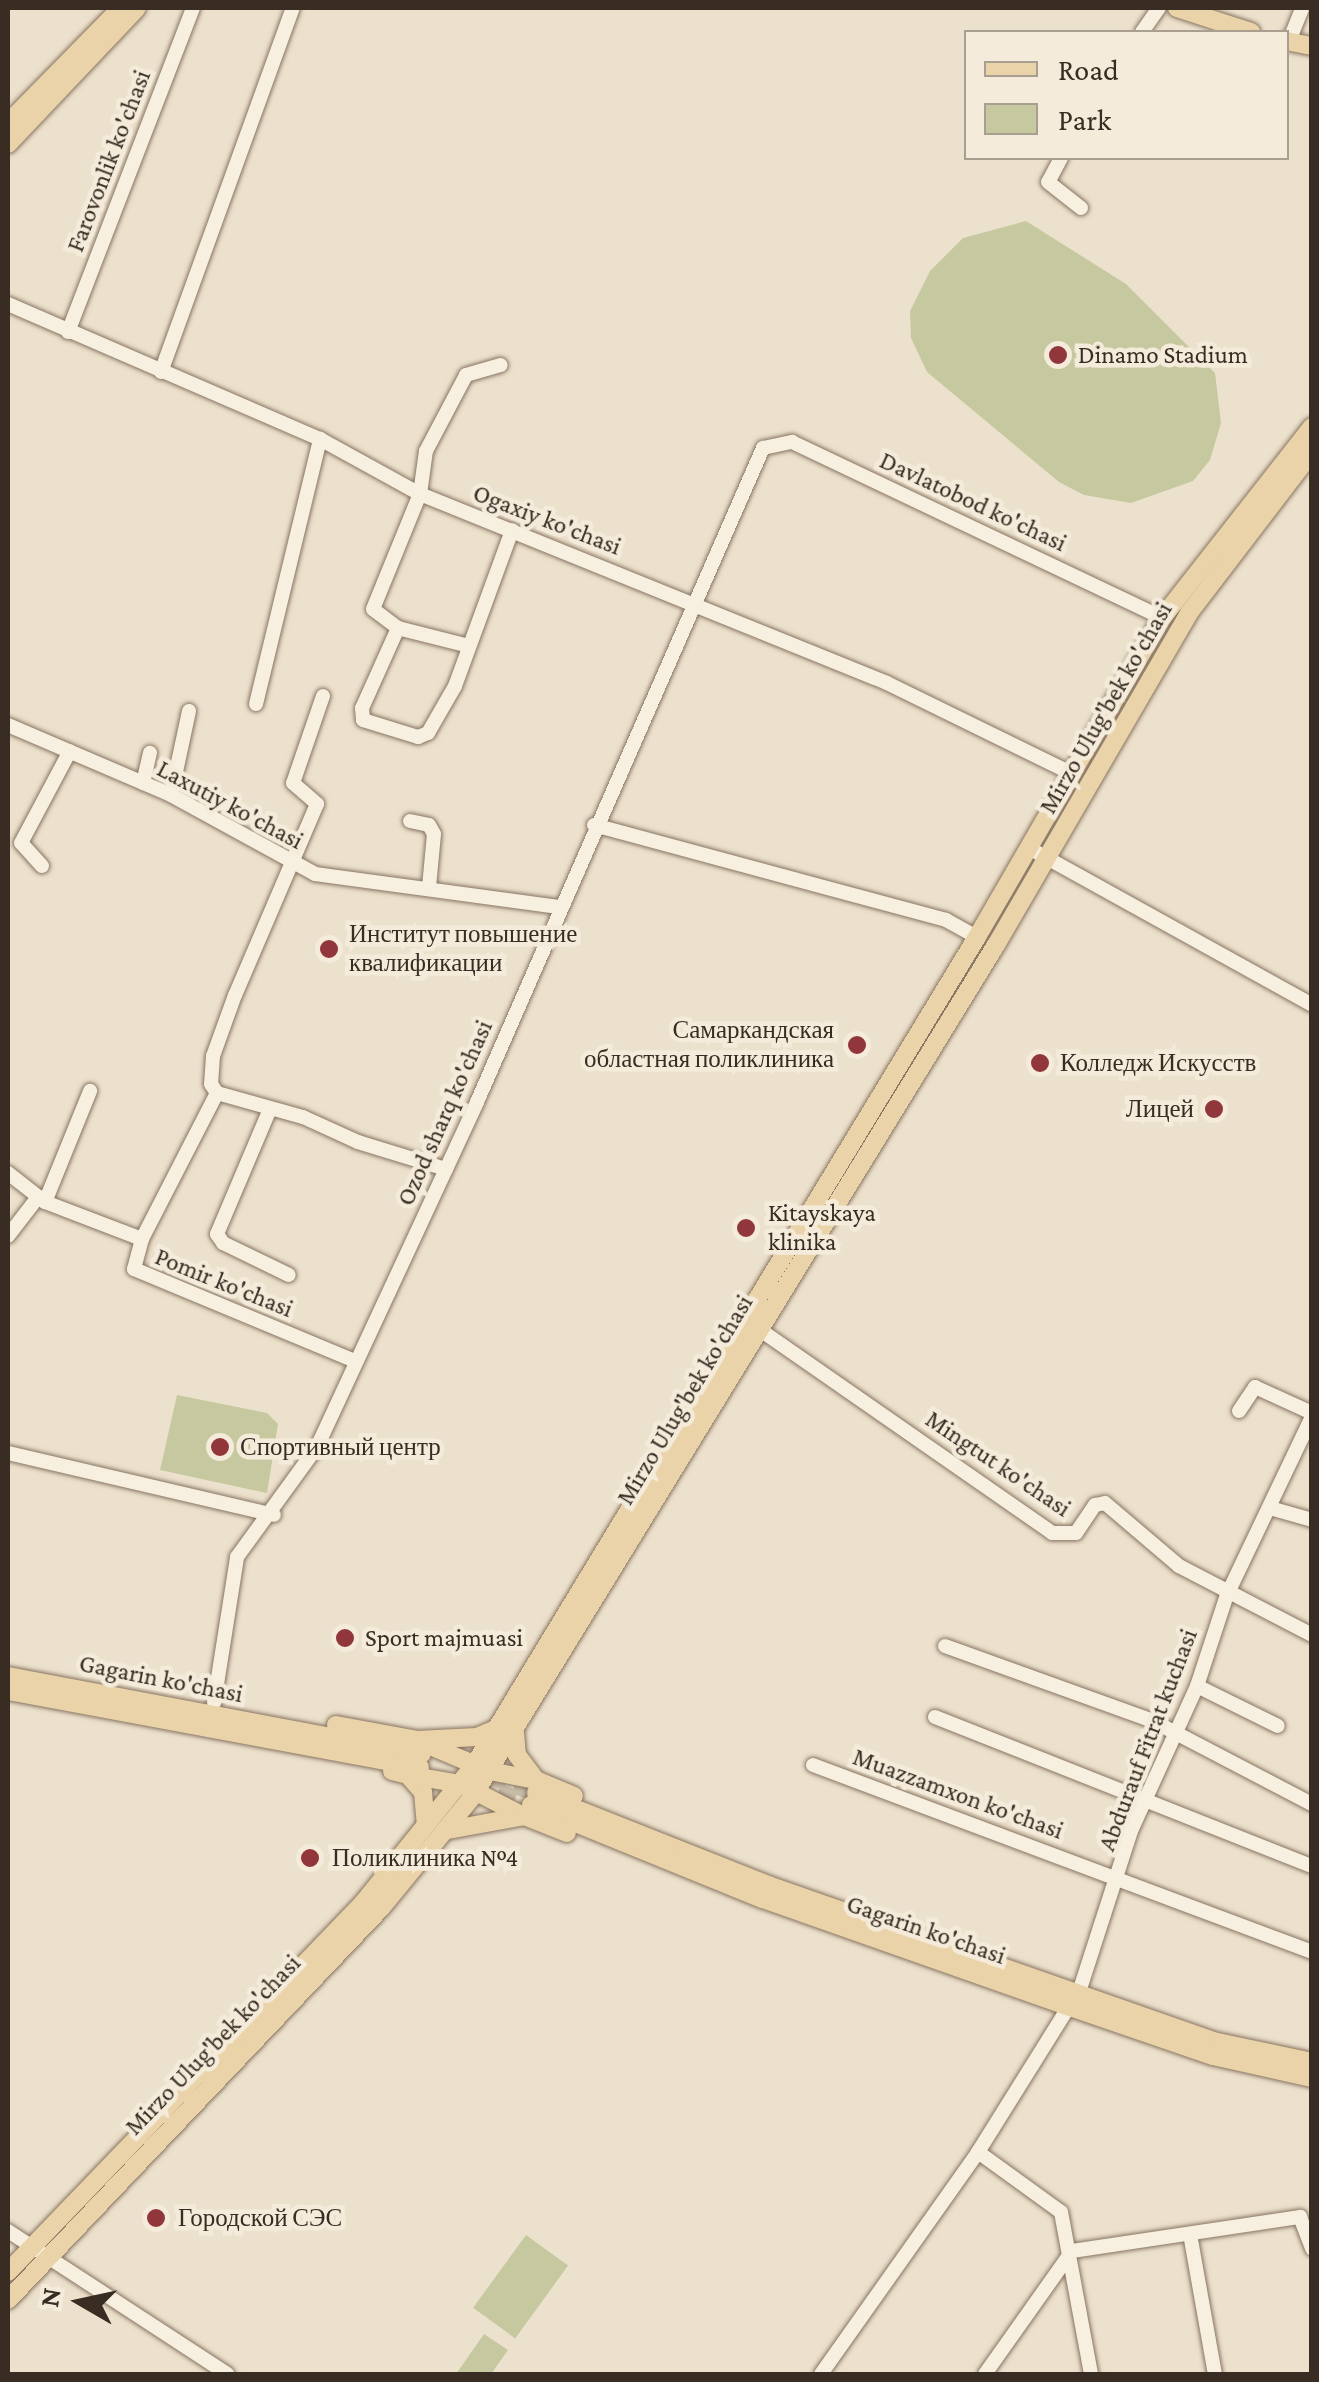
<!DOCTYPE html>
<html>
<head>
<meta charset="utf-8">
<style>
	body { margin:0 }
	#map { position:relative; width:1319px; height:2382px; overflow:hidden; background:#ece1cc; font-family:"Crimson Pro",serif }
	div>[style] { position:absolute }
	.green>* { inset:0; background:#c6c9a0; transform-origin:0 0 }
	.major-tunnel>* { height:18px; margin-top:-9px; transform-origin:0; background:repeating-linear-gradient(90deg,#c8bdaa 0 18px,transparent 0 27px) }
	.roads { filter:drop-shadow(0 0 2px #877461) drop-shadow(0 0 2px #877461) }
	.minor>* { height:14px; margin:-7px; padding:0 7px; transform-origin:7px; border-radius:7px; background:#f7efdf }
	.major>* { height:18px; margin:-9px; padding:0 9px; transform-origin:9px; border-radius:9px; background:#ead3a8 }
	.dots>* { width:28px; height:28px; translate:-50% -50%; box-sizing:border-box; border:5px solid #f4ebdb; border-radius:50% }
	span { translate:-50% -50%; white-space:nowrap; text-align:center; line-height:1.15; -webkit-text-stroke:9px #f4ebdb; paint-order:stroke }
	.street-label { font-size:25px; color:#392d23 }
	.poi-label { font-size:25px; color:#392d23 }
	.left { translate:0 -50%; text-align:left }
	.right { translate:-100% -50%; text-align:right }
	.frame { position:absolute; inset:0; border:10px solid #392d23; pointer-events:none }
	.legend { position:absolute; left:964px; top:30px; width:325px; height:130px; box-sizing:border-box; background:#f4ebdb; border:2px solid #a99f91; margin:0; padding:12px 18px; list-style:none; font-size:30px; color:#392d23 }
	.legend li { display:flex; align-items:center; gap:20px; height:50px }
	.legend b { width:50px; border:2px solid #a99f91 }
	.north { position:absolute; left:30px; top:2252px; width:100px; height:100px; -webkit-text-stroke:8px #f4ebdb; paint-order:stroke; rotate:279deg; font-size:28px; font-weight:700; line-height:40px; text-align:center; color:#392d23 }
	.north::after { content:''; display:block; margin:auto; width:35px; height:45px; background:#392d23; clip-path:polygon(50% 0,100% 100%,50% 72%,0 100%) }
</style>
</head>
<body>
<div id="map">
	<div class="green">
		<i style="clip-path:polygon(1026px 221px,1126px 284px,1215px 373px,1221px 423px,1210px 460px,1193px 481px,1131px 503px,1084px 495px,1059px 482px,927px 372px,911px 338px,910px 311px,930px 271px,963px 238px)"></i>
		<i style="clip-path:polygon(177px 1395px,267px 1413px,278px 1424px,267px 1493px,160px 1470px)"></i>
		<i style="left:526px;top:2235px;width:52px;height:90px;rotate:36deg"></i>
		<i style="clip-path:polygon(484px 2334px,508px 2350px,491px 2374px,456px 2374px)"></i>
	</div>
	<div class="major-tunnel">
		<i style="left:490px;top:1775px;width:49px;rotate:21.4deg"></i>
		<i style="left:473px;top:1783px;width:62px;rotate:20.8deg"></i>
	</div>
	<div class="roads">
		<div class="minor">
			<i style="left:1142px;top:32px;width:29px;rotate:-55deg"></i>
			<i style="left:1289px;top:41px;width:35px;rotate:-68deg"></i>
			<i style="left:1061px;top:158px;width:27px;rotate:118deg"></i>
			<i style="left:1048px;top:182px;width:42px;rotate:38.2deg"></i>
			<i style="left:8px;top:304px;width:340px;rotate:23.4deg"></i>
			<i style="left:320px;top:439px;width:114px;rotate:28.8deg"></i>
			<i style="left:420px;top:494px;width:504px;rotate:22.03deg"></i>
			<i style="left:887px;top:683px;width:207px;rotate:26.1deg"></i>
			<i style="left:68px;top:332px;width:347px;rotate:-68.9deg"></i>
			<i style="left:161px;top:372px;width:387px;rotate:-70.1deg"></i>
			<i style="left:398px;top:628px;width:31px;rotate:-143deg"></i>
			<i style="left:373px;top:609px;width:124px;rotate:-67.8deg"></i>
			<i style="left:420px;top:494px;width:43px;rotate:-82.1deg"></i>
			<i style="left:426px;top:451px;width:86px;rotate:-62.2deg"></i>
			<i style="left:466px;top:375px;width:36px;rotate:-16deg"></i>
			<i style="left:469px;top:646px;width:73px;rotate:-165.8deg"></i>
			<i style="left:398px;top:628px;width:88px;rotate:114.2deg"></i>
			<i style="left:362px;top:708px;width:12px;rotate:85deg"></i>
			<i style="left:363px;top:720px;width:58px;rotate:17.2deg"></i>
			<i style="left:418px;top:737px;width:11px;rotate:-22deg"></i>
			<i style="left:428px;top:733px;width:54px;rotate:-60.1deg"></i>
			<i style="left:455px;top:686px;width:166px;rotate:-69.9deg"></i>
			<i style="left:323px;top:696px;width:92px;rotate:109deg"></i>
			<i style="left:293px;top:783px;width:32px;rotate:41deg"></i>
			<i style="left:317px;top:804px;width:208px;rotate:113.2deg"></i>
			<i style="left:235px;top:995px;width:65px;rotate:109.8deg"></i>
			<i style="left:213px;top:1056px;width:28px;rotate:94deg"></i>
			<i style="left:211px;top:1084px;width:11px;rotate:56deg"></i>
			<i style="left:217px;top:1093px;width:89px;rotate:15.6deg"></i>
			<i style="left:303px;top:1117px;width:60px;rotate:24.4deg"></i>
			<i style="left:358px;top:1142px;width:92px;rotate:17.1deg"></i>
			<i style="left:256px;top:704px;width:273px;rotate:-76.4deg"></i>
			<i style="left:8px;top:725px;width:177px;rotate:23.2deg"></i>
			<i style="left:171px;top:795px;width:164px;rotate:28.7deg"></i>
			<i style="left:315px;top:874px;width:246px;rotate:7.7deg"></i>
			<i style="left:143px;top:783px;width:31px;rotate:-77deg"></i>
			<i style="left:171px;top:795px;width:86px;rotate:-77.9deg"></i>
			<i style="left:410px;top:821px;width:19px;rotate:12deg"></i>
			<i style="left:429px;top:825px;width:10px;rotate:61deg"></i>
			<i style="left:434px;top:834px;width:53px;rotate:95.4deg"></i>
			<i style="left:594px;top:825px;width:365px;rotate:15.1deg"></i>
			<i style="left:946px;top:920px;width:35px;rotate:29deg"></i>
			<i style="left:1029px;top:848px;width:324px;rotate:29deg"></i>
			<i style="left:42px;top:866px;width:31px;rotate:-132deg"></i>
			<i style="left:21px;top:843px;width:104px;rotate:-62deg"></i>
			<i style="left:217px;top:1093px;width:164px;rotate:117.2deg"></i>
			<i style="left:142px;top:1239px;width:31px;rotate:105deg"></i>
			<i style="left:134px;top:1269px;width:239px;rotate:22.6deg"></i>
			<i style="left:270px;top:1109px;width:136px;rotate:113deg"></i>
			<i style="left:217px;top:1234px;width:11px;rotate:56deg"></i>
			<i style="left:223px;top:1243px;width:73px;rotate:25.9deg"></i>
			<i style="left:8px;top:1173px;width:47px;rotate:38.1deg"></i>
			<i style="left:45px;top:1202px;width:104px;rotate:20.9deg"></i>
			<i style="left:45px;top:1202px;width:120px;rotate:-67.9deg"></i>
			<i style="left:8px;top:1236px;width:49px;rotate:-52.4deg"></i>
			<i style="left:756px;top:1327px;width:361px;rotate:34.8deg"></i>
			<i style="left:1052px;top:1533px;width:24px"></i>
			<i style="left:1076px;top:1533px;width:34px;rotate:-56deg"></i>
			<i style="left:1095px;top:1505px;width:10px;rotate:-11deg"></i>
			<i style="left:1105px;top:1503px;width:97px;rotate:40.4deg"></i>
			<i style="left:1179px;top:1566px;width:150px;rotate:27.4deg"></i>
			<i style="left:1239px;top:1411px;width:29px;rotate:-56deg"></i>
			<i style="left:1255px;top:1387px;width:63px;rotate:24.5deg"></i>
			<i style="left:8px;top:1453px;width:273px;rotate:13.1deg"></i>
			<i style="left:1270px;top:1508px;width:44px;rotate:15.9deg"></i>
			<i style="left:945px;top:1646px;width:219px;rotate:19.8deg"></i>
			<i style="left:1151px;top:1720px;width:182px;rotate:27.6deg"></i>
			<i style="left:1197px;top:1686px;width:90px;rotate:26.3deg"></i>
			<i style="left:214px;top:1703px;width:148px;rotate:-81deg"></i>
			<i style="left:237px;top:1557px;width:136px;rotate:-54deg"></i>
			<i style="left:317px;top:1447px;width:380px;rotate:-65.1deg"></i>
			<i style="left:477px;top:1102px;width:714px;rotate:-66.38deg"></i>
			<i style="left:763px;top:448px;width:30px;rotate:-12deg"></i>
			<i style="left:792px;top:442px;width:410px;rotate:25.4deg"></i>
			<i style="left:935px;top:1717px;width:405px;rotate:21.6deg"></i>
			<i style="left:813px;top:1765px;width:533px;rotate:20.54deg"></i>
			<i style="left:978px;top:2152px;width:102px;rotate:35.9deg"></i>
			<i style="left:1061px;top:2212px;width:165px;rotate:79.5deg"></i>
			<i style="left:8px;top:2231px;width:262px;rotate:33.1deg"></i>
			<i style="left:1190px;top:2234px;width:142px;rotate:79.9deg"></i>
			<i style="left:1072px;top:2251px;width:231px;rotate:-8.5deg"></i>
			<i style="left:1300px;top:2217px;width:34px;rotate:69deg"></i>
			<i style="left:821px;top:2374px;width:272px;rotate:-54.7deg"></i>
			<i style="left:978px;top:2152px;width:192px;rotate:-58deg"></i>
			<i style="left:1080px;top:1989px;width:166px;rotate:-72.1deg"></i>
			<i style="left:1131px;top:1831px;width:159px;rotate:-65.5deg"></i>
			<i style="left:1197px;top:1686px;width:96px;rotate:-71.8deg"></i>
			<i style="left:1227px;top:1595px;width:197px;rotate:-64.5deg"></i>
			<i style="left:985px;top:2374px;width:151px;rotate:-54.7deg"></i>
		</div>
		<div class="major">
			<i style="left:1177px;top:8px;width:78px;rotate:18deg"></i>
			<i style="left:1286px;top:41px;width:26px;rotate:11deg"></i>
			<i style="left:8px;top:123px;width:161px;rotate:-45.5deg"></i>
			<i style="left:8px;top:144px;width:187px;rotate:-46.5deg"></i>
			<i style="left:8px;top:1676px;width:421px;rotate:10.7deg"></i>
			<i style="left:8px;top:1691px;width:419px;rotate:10.5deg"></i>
			<i style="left:336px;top:1725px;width:82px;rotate:10.5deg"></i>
			<i style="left:417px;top:1740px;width:60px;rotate:-2.9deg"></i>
			<i style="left:477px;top:1737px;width:21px;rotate:-23deg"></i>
			<i style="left:515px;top:1733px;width:22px;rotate:85deg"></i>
			<i style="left:517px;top:1755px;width:31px;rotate:53deg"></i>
			<i style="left:536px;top:1780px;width:41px;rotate:22.8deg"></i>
			<i style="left:423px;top:1743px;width:73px;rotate:22.7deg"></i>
			<i style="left:490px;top:1771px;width:47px;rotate:11.1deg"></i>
			<i style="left:392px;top:1771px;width:16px;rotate:14deg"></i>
			<i style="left:408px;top:1775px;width:23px;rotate:49deg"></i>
			<i style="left:423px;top:1792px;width:32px;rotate:85deg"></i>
			<i style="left:408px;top:1775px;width:54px;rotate:9.6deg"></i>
			<i style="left:461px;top:1784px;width:70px;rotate:27.3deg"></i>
			<i style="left:536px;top:1793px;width:250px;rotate:21.6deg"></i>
			<i style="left:768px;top:1885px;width:476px;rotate:19.3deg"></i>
			<i style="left:1217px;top:2042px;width:97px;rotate:11.9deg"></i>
			<i style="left:531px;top:1805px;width:250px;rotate:22.1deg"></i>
			<i style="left:763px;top:1899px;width:322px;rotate:19.4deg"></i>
			<i style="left:1067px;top:2006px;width:154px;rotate:18.9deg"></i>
			<i style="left:1213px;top:2056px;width:101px;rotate:12.5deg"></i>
			<i style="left:448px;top:1830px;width:77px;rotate:-10.4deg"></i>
			<i style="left:524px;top:1816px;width:46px;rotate:21.6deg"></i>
			<i style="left:8px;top:2272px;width:512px;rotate:-46.11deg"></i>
			<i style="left:363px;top:1903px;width:179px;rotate:-51.1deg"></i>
			<i style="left:475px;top:1764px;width:967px;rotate:-58.74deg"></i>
			<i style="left:977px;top:937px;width:369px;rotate:-59.9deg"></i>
			<i style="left:1162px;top:618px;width:243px;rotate:-51.9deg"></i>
			<i style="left:8px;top:2300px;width:541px;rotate:-46.42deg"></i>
			<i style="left:381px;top:1908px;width:145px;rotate:-50.6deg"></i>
			<i style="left:473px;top:1796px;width:999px;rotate:-58.43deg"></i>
			<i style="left:996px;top:945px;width:384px;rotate:-59.8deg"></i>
			<i style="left:1189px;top:613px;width:203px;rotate:-52.6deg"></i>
		</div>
	</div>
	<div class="dots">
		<i style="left:1058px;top:355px;background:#91363a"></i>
		<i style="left:329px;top:949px;background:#91363a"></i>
		<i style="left:857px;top:1045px;background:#91363a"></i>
		<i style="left:1040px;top:1063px;background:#91363a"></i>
		<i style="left:1214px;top:1109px;background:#91363a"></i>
		<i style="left:746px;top:1228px;background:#91363a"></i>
		<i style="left:220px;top:1447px;background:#91363a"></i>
		<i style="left:345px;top:1638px;background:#91363a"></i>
		<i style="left:310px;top:1858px;background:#91363a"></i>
		<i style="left:156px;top:2218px;background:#91363a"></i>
	</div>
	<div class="street-label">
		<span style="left:109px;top:161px;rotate:-69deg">Farovonlik ko'chasi</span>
		<span style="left:973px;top:502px;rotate:25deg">Davlatobod ko'chasi</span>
		<span style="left:547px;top:520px;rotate:21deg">Ogaxiy ko'chasi</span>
		<span style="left:1106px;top:708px;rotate:-60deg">Mirzo Ulug'bek ko'chasi</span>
		<span style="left:230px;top:805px;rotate:28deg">Laxutiy ko'chasi</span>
		<span style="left:445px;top:1113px;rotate:-66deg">Ozod sharq ko'chasi</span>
		<span style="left:224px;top:1283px;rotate:22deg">Pomir ko'chasi</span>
		<span style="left:685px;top:1400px;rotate:-59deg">Mirzo Ulug'bek ko'chasi</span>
		<span style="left:998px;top:1464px;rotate:34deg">Mingtut ko'chasi</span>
		<span style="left:161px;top:1679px;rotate:11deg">Gagarin ko'chasi</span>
		<span style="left:1148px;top:1740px;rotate:-69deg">Abdurauf Fitrat kuchasi</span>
		<span style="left:958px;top:1794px;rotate:20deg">Muazzamxon ko'chasi</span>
		<span style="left:926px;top:1930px;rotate:19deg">Gagarin ko'chasi</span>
		<span style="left:213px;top:2045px;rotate:-46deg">Mirzo Ulug'bek ko'chasi</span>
	</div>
	<div class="poi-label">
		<span class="left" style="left:1078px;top:355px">Dinamo Stadium</span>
		<span class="left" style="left:349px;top:949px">Институт повышение<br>квалификации</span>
		<span class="right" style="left:834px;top:1045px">Самаркандская<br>областная поликлиника</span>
		<span class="left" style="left:1060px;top:1063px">Колледж Искусств</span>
		<span class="right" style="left:1194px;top:1109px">Лицей</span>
		<span class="left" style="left:768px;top:1228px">Kitayskaya<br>klinika</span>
		<span class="left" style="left:240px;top:1447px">Спортивный центр</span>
		<span class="left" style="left:365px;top:1638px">Sport majmuasi</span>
		<span class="left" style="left:332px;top:1858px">Поликлиника №4</span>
		<span class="left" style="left:178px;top:2218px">Городской СЭС</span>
	</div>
	<div class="frame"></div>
	<ul class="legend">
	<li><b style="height:12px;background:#ead3a8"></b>Road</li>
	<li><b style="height:28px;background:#c6c9a0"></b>Park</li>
	</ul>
	<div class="north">N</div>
</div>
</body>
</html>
